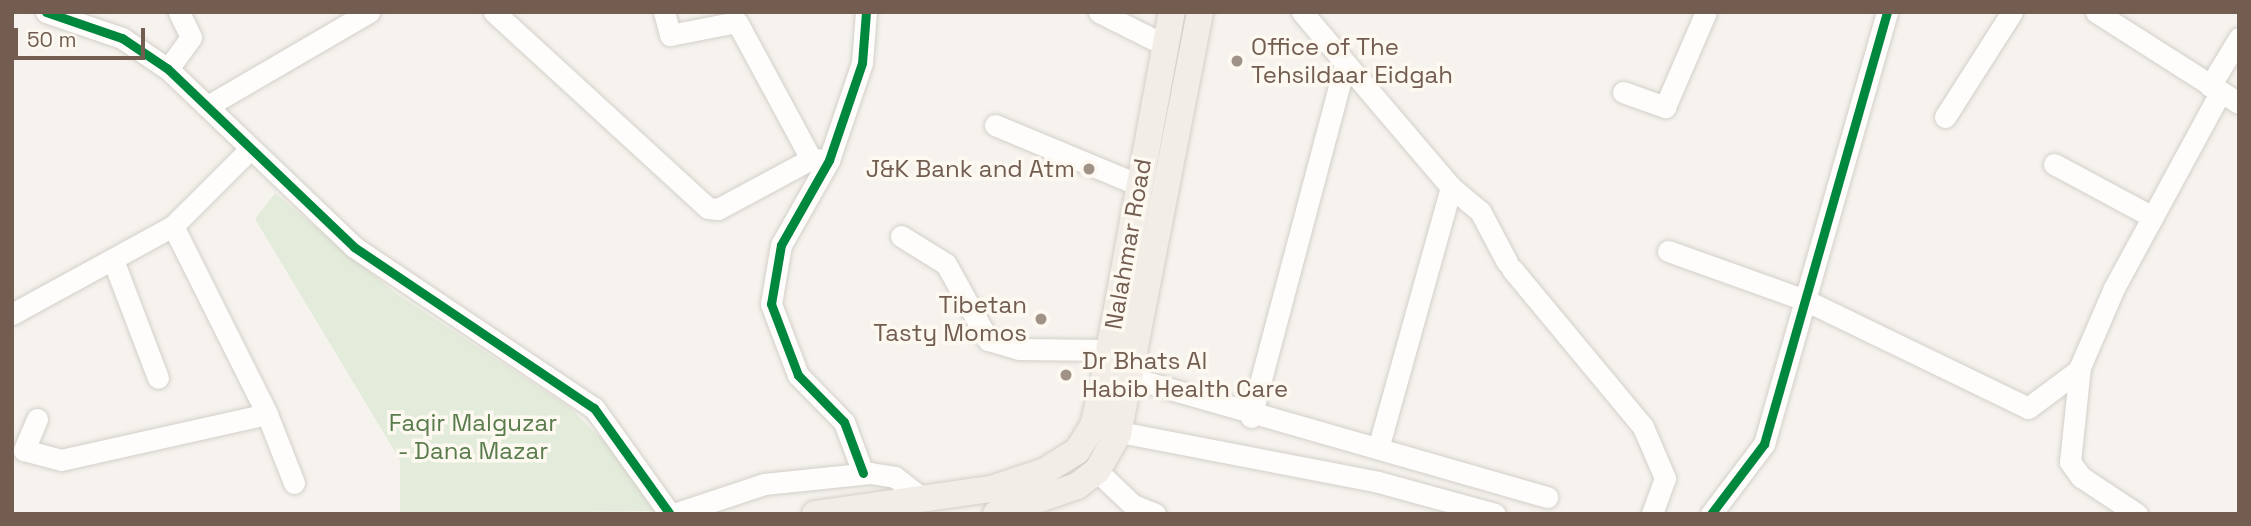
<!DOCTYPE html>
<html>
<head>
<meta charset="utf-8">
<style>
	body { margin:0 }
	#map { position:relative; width:2251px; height:526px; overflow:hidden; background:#f6f3ee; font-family:"Space Grotesk",sans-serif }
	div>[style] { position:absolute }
	.green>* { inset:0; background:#e3ecda }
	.roads { filter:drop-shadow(0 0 2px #d4cfc9) drop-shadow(0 0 2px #d4cfc9) }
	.minor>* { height:21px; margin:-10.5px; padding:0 10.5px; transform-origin:10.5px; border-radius:10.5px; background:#fefdfc }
	.major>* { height:26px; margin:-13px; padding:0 13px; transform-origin:13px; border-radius:13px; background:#f2eee7 }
	.cycleway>* { height:9px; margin:-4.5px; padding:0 4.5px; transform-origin:4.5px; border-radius:4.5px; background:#00873e }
	.dots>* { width:19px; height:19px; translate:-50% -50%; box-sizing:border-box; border:4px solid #fdf8f0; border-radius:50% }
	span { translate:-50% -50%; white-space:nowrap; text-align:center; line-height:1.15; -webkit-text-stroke:7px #fdf8f0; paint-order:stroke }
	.poi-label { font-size:24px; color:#725d50 }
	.left { translate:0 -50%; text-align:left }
	.right { translate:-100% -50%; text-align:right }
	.street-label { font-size:24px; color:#725d50 }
	.park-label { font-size:24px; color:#597c4c }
	.frame { position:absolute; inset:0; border:14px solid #725d50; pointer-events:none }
	.scale { position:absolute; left:14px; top:28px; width:131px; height:32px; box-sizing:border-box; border:4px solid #725d50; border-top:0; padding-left:9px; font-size:21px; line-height:24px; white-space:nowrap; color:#725d50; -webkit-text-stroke:5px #fdf8f0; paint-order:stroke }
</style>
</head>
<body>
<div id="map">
	<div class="green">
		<i style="clip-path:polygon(275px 193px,395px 293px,569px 407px,623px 460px,655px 511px,400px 514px,400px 460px,255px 219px)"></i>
	</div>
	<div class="roads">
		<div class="minor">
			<i style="left:46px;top:12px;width:80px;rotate:18.9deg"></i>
			<i style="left:122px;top:38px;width:55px;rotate:34deg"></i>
			<i style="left:168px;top:69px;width:257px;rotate:43.7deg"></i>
			<i style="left:354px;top:247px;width:289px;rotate:33.9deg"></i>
			<i style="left:594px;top:408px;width:130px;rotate:54.4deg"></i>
			<i style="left:494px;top:12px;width:290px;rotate:42.5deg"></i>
			<i style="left:708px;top:208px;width:10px;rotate:6deg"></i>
			<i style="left:718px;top:209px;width:106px;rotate:-28.3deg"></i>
			<i style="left:811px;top:159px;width:18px;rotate:3deg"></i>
			<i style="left:664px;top:12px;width:24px;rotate:75deg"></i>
			<i style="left:670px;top:35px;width:68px;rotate:-11deg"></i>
			<i style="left:737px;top:22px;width:156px;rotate:61.6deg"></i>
			<i style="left:1099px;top:12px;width:74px;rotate:26.6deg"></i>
			<i style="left:1302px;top:12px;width:230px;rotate:49.6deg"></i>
			<i style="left:2096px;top:12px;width:169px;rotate:32.5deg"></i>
			<i style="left:168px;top:69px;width:39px;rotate:-54deg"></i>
			<i style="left:191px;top:37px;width:28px;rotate:-116deg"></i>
			<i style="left:2210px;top:86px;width:56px;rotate:-58.9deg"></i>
			<i style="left:1623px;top:92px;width:45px;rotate:19.7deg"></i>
			<i style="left:1665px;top:107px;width:103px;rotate:-66.7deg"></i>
			<i style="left:211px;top:104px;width:183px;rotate:-30.2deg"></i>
			<i style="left:1945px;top:117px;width:125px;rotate:-57.5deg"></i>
			<i style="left:995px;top:125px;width:156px;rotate:22.6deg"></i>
			<i style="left:2054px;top:164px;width:112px;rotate:28.2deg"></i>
			<i style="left:173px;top:226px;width:210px;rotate:63.4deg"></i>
			<i style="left:267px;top:414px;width:74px;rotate:68.6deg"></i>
			<i style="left:901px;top:236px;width:53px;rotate:31.9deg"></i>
			<i style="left:946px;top:264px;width:87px;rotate:61.1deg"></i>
			<i style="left:988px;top:340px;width:32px;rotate:16deg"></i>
			<i style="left:1019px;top:349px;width:90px;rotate:0.6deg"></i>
			<i style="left:1668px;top:251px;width:145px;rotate:19.7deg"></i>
			<i style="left:1805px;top:300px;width:248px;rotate:25.8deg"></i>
			<i style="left:2028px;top:408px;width:64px;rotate:-36.7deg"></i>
			<i style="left:113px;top:260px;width:126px;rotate:69.1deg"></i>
			<i style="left:1512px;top:269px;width:205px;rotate:50.3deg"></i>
			<i style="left:1643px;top:427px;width:56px;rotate:66.7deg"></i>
			<i style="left:1665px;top:478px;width:38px;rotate:110deg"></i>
			<i style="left:12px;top:314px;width:183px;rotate:-28.7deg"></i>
			<i style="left:173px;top:226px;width:106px;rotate:-45deg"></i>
			<i style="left:1132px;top:378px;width:432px;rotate:16deg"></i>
			<i style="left:1251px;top:417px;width:365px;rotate:-75.1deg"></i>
			<i style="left:37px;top:419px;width:34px;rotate:113deg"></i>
			<i style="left:24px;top:450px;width:38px;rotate:15deg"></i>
			<i style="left:61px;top:460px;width:211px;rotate:-12.6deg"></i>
			<i style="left:1104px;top:429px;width:279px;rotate:10.9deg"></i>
			<i style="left:1378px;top:482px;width:121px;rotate:15.3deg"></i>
			<i style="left:1379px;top:445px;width:268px;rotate:-74.4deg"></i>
			<i style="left:1451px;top:187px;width:38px;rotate:40deg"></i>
			<i style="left:1480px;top:211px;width:58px;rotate:62.1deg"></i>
			<i style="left:1097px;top:471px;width:50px;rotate:43.4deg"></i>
			<i style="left:1133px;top:505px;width:24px;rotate:22deg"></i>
			<i style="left:863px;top:473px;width:54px;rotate:-110.4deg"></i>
			<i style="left:844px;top:422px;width:66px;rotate:-134.4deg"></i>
			<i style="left:798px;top:375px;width:76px;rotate:-110.8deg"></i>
			<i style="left:771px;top:304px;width:60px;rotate:-80.4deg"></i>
			<i style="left:781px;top:245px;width:98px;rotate:-60.5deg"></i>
			<i style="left:829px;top:160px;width:102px;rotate:-71.2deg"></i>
			<i style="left:862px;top:63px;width:51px;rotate:-85.5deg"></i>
			<i style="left:674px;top:514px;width:95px;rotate:-18.4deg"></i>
			<i style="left:764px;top:484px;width:107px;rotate:-5.9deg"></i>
			<i style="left:870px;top:473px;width:25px;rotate:9deg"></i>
			<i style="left:895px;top:477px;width:34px;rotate:38deg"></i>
			<i style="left:1711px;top:514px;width:88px;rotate:-52.9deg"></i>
			<i style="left:1764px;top:444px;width:449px;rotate:-74.1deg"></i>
			<i style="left:2137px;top:514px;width:67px;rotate:-146.5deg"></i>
			<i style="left:2081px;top:477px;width:19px;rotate:-126deg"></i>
			<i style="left:2070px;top:462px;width:96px;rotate:-84deg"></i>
			<i style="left:2080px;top:367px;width:86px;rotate:-66.7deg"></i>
			<i style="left:2114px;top:288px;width:222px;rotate:-61.5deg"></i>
		</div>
		<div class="major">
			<i style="left:815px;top:514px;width:178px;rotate:-8.1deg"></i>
			<i style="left:991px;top:489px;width:57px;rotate:-18.4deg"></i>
			<i style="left:1045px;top:471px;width:38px;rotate:-32deg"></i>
			<i style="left:1077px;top:451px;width:30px;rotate:-57deg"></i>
			<i style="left:1093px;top:426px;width:38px;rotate:-76deg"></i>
			<i style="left:1102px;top:389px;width:383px;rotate:-79.5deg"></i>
			<i style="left:996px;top:514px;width:86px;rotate:-19.1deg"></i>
			<i style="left:1077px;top:486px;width:25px;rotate:-37deg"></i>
			<i style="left:1097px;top:471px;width:43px;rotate:-60.4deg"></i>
			<i style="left:1118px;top:434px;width:430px;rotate:-79deg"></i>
		</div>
	</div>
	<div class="cycleway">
		<i style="left:46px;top:12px;width:80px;rotate:18.9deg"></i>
		<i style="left:122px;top:38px;width:55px;rotate:34deg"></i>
		<i style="left:168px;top:69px;width:257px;rotate:43.7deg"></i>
		<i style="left:354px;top:247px;width:289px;rotate:33.9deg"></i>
		<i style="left:594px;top:408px;width:130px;rotate:54.4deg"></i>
		<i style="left:863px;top:473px;width:54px;rotate:-110.4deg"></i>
		<i style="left:844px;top:422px;width:66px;rotate:-134.4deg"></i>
		<i style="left:798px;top:375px;width:76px;rotate:-110.8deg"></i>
		<i style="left:771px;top:304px;width:60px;rotate:-80.4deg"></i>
		<i style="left:781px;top:245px;width:98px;rotate:-60.5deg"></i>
		<i style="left:829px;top:160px;width:102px;rotate:-71.2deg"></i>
		<i style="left:862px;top:63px;width:51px;rotate:-85.5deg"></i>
		<i style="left:1711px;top:514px;width:88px;rotate:-52.9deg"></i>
		<i style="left:1764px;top:444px;width:449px;rotate:-74.1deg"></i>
	</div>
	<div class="dots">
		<i style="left:1237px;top:61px;background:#a09287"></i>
		<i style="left:1089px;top:169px;background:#a09287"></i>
		<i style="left:1041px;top:319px;background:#a09287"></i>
		<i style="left:1066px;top:375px;background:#a09287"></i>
	</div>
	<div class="poi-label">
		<span class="left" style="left:1251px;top:61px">Office of The<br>Tehsildaar Eidgah</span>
		<span class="right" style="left:1075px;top:169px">J&amp;K Bank and Atm</span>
		<span class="right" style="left:1027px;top:319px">Tibetan<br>Tasty Momos</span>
		<span class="left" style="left:1082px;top:375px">Dr Bhats Al<br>Habib Health Care</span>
	</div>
	<div class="street-label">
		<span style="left:1128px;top:244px;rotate:-80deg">Nalahmar Road</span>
	</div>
	<div class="park-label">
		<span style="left:473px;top:437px">Faqir Malguzar<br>- Dana Mazar</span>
	</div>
	<div class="frame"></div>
	<div class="scale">50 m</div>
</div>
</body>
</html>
